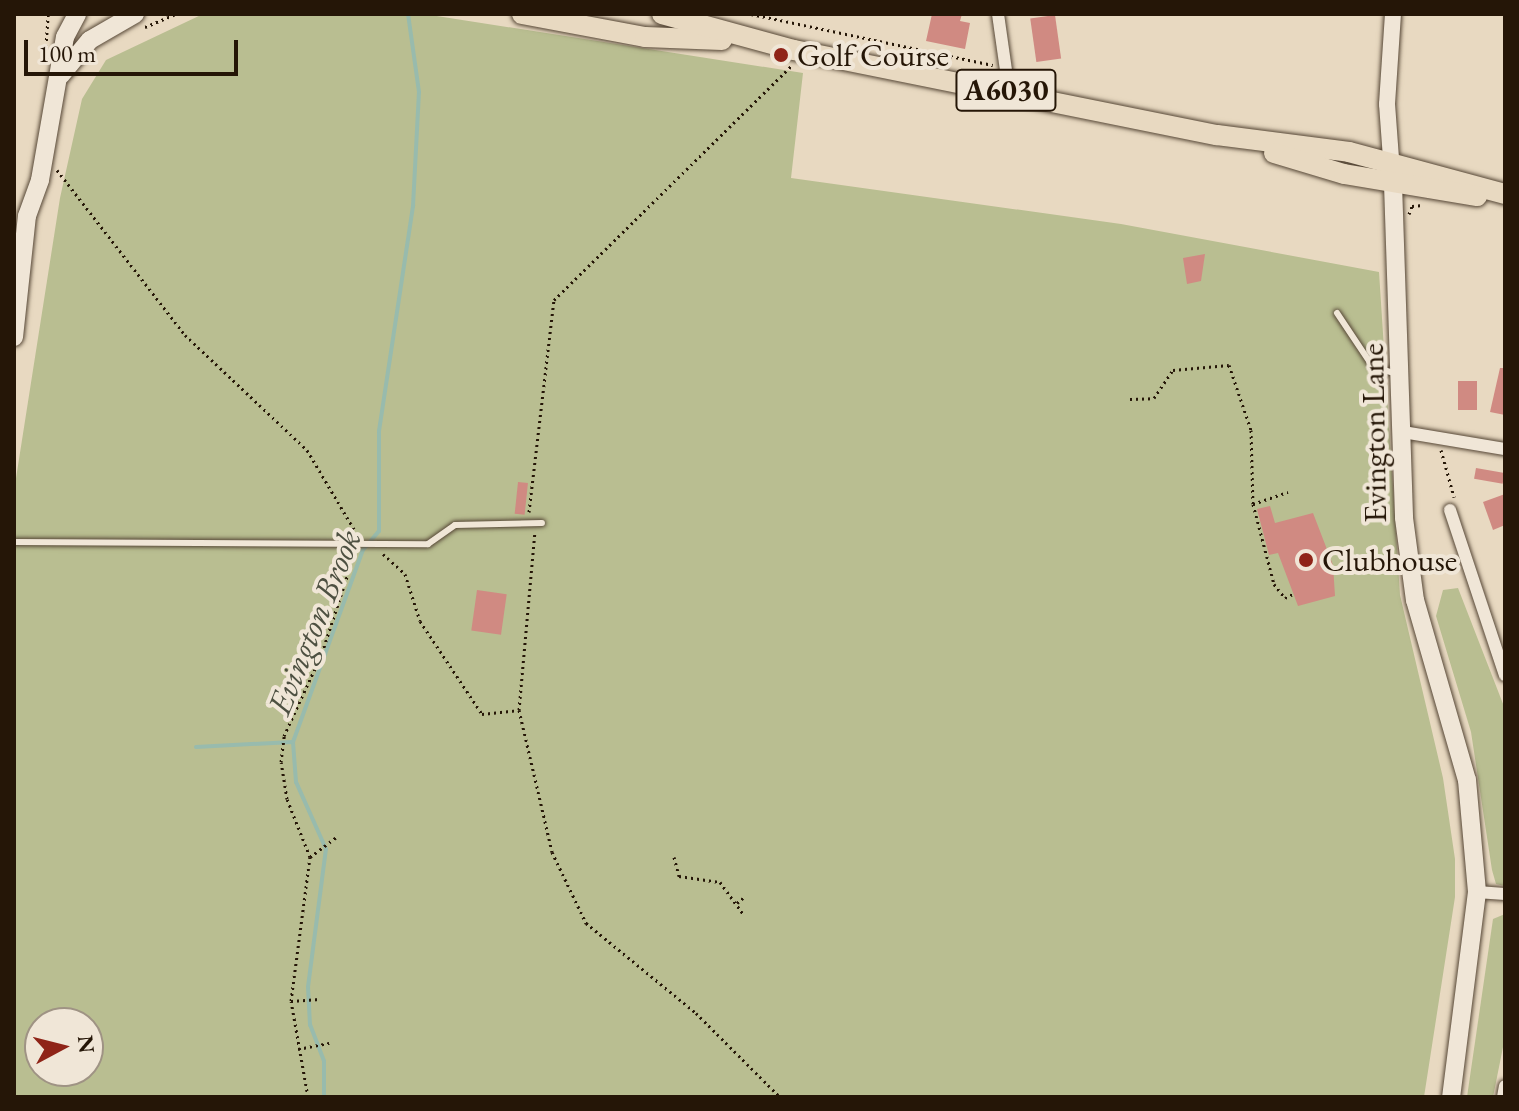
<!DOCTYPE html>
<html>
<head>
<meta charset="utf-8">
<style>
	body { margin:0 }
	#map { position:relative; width:1519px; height:1111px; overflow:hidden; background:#e8d9c1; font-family:"EB Garamond",serif }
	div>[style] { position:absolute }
	.green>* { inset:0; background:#b9be91 }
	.stream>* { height:4px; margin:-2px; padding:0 2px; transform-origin:2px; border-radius:2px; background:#98bbad }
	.building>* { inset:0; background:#d08a82; transform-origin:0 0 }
	.path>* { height:3px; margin-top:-1.5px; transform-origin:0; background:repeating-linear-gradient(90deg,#251607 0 2px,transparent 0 6px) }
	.roads { filter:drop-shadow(0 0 2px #564736) drop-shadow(0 0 2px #564736) }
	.service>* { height:6px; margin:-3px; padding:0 3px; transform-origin:3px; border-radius:3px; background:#f0e6d7 }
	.minor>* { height:12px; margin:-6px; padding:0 6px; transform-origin:6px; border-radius:6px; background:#f0e6d7 }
	.tertiary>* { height:16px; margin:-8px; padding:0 8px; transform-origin:8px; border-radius:8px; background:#f0e6d7 }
	.secondary>* { height:18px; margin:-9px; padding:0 9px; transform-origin:9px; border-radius:9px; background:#f0e6d7 }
	.trunk>* { height:20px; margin:-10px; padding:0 10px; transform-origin:10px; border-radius:10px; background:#e8d9c1 }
	.dots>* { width:22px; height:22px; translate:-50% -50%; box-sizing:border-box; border:4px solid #f0e6d7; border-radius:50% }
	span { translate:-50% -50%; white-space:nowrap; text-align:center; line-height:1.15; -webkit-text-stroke:8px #f0e6d7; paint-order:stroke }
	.shield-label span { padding:2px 6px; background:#f0e6d7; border:2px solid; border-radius:6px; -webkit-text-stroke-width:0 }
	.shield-label { font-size:30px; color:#251607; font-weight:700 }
	.poi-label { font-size:32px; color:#251607 }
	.left { translate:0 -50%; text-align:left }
	.street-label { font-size:32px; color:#251607 }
	.water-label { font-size:34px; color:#4d5041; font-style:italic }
	.frame { position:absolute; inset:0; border:16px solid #251607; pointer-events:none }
	.north { position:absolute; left:24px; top:1007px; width:80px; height:80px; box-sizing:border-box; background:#f0e6d7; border:2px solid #9f9384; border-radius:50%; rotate:83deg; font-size:22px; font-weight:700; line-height:32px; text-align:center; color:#251607 }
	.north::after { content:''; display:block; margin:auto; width:28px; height:36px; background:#8f2418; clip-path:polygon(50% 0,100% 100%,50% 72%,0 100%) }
	.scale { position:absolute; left:24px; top:40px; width:214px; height:36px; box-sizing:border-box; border:4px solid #251607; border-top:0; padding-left:10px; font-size:24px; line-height:28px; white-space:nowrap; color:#251607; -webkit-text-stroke:6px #f0e6d7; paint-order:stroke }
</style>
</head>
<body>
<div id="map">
	<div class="green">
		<i style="clip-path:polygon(evenodd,203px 14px,424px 14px,803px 73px,791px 178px,1121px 224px,1379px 272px,1400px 595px,1443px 778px,1455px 859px,1455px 897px,1424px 1097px,14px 1097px,14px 491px,60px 198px,82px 99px,106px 60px,203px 14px,40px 1023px,88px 1023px,88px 1071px,40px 1071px,40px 1023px)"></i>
		<i style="clip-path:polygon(1458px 588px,1505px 709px,1505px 886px,1496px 884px,1492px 870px,1471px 732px,1436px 616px,1443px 590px)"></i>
		<i style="clip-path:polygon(1505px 914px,1505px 1037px,1493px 1097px,1467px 1097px,1493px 919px)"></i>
	</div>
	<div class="stream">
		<i style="left:196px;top:747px;width:97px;rotate:-3deg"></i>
		<i style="left:324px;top:1097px;width:36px;rotate:-90deg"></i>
		<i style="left:324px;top:1061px;width:39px;rotate:-111deg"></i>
		<i style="left:310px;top:1025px;width:38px;rotate:-93deg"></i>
		<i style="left:308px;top:987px;width:139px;rotate:-82.6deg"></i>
		<i style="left:326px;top:849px;width:73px;rotate:-114.1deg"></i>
		<i style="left:296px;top:782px;width:40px;rotate:-94.3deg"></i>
		<i style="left:293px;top:742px;width:204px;rotate:-70deg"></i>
		<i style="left:363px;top:550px;width:25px;rotate:-50deg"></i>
		<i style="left:379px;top:531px;width:100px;rotate:-90deg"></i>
		<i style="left:379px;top:431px;width:228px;rotate:-81.4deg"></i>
		<i style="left:413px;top:206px;width:114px;rotate:-87deg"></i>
		<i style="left:419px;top:92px;width:79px;rotate:-98deg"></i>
	</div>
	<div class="building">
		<i style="clip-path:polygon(932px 14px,962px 14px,960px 21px,970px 23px,965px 49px,926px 41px)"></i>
		<i style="left:1055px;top:15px;width:44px;height:25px;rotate:82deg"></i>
		<i style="clip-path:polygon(1205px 254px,1201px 281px,1187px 284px,1183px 258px)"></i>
		<i style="clip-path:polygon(1500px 368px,1505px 368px,1505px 415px,1490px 412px)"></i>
		<i style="left:1477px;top:381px;width:29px;height:19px;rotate:90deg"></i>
		<i style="left:1476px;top:468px;width:29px;height:11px;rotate:10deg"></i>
		<i style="left:518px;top:482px;width:10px;height:32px;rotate:6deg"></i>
		<i style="clip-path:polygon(1505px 494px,1505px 525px,1493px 530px,1483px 502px)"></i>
		<i style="clip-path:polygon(1270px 506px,1275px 523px,1313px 513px,1333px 565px,1335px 596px,1298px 606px,1278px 553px,1269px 555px,1257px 509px)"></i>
		<i style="left:477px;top:590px;width:30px;height:41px;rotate:8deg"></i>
	</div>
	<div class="path">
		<i style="left:751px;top:14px;width:247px;rotate:11.9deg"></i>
		<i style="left:145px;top:27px;width:33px;rotate:-23deg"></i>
		<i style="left:46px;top:46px;width:32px;rotate:-86deg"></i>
		<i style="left:57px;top:170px;width:209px;rotate:52.2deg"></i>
		<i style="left:185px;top:335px;width:168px;rotate:43.3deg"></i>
		<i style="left:307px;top:450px;width:100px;rotate:59.3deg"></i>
		<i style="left:1409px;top:214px;width:9px;rotate:-69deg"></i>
		<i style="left:1412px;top:206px;width:11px;rotate:-5deg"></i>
		<i style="left:1130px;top:399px;width:24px;rotate:-2deg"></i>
		<i style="left:1154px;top:398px;width:34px;rotate:-56deg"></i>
		<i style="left:1173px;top:370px;width:56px;rotate:-5.1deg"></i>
		<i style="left:1229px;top:365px;width:69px;rotate:71.3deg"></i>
		<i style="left:1251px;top:430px;width:74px;rotate:88.5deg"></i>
		<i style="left:1253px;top:504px;width:37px;rotate:-19deg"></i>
		<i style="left:1441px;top:450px;width:49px;rotate:74.5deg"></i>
		<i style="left:1253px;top:504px;width:83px;rotate:75.3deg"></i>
		<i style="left:1274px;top:584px;width:18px;rotate:52deg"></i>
		<i style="left:1285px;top:598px;width:9px;rotate:-27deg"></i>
		<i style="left:529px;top:512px;width:213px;rotate:-83.3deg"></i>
		<i style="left:554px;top:300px;width:333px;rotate:-44.6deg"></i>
		<i style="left:383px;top:554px;width:30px;rotate:42deg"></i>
		<i style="left:405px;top:574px;width:49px;rotate:72.3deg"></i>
		<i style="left:420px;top:621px;width:112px;rotate:56.3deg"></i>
		<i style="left:482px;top:714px;width:37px;rotate:-6deg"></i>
		<i style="left:519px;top:710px;width:180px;rotate:-84.9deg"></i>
		<i style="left:519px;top:710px;width:146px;rotate:76.9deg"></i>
		<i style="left:552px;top:852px;width:79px;rotate:64.4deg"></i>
		<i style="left:586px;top:923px;width:142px;rotate:39.3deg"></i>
		<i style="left:696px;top:1013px;width:119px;rotate:45deg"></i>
		<i style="left:310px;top:857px;width:34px;rotate:-37deg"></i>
		<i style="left:674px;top:857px;width:20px;rotate:75deg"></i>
		<i style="left:679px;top:876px;width:41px;rotate:8.3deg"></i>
		<i style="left:720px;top:882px;width:39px;rotate:54deg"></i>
		<i style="left:737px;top:903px;width:8px;rotate:-40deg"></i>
		<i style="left:291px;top:1001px;width:29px;rotate:-4deg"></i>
		<i style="left:298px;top:1049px;width:32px;rotate:-11deg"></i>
		<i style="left:308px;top:1097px;width:97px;rotate:-100deg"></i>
		<i style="left:291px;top:1001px;width:145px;rotate:-82.5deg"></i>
		<i style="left:310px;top:857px;width:62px;rotate:-111.6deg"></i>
		<i style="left:287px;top:799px;width:37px;rotate:-99deg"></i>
		<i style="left:281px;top:762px;width:26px;rotate:-83deg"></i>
		<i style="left:284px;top:736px;width:91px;rotate:-65.4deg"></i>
		<i style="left:322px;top:653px;width:106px;rotate:-71.9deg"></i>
	</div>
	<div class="roads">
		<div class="service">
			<i style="left:1337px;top:313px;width:65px;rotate:56.3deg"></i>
			<i style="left:1373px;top:367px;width:26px;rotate:16deg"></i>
			<i style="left:14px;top:542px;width:414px;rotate:0.3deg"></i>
			<i style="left:428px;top:544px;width:33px;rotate:-35deg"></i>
			<i style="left:455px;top:525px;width:87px;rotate:-1.3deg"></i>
		</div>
		<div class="minor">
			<i style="left:998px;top:14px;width:78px;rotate:81.9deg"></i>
			<i style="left:1403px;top:432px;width:103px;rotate:9.5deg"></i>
			<i style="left:1450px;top:510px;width:174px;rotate:71.6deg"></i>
			<i style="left:1477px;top:892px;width:28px;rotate:4deg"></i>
			<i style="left:1503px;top:1097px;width:11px;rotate:-80deg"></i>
		</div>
		<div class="tertiary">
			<i style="left:1392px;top:172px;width:68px;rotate:-94.2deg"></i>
			<i style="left:1387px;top:104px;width:90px;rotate:-86.2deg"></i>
		</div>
		<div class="secondary">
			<i style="left:61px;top:75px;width:45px;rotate:-50.4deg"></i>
			<i style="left:90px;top:40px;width:52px;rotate:-30deg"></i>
			<i style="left:1393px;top:184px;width:334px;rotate:88.1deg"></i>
			<i style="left:1404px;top:518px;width:83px;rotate:82.4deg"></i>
			<i style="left:1415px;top:600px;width:187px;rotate:73.9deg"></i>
			<i style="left:1467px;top:780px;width:112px;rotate:84.9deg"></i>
			<i style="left:1477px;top:892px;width:207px;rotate:97.2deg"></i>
			<i style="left:14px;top:337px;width:122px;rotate:-83.9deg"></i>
			<i style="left:27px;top:216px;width:38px;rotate:-70deg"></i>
			<i style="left:40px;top:180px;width:145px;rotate:-80.1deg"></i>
			<i style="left:65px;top:37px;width:26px;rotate:-62deg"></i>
		</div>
		<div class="trunk">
			<i style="left:522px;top:14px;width:125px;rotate:10.6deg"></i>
			<i style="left:645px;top:37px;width:77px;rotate:2.2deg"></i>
			<i style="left:662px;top:14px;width:137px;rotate:15.3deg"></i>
			<i style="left:794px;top:50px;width:431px;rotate:11.4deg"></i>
			<i style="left:1217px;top:135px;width:133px;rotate:7.3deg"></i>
			<i style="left:1349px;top:152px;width:162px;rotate:15.1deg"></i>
			<i style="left:1274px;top:153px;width:73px;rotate:16.7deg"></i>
			<i style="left:1344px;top:174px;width:135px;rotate:9.4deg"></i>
		</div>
	</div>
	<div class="dots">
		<i style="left:781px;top:55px;background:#8f2418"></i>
		<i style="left:1306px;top:560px;background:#8f2418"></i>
	</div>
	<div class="shield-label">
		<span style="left:1006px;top:90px">A6030</span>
	</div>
	<div class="poi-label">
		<span class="left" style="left:797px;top:55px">Golf Course</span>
		<span class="left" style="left:1322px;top:560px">Clubhouse</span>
	</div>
	<div class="street-label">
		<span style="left:1374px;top:433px;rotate:-91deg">Evington Lane</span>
	</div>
	<div class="water-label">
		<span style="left:314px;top:622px;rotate:-68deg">Evington Brook</span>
	</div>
	<div class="frame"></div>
	<div class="north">N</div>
	<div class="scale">100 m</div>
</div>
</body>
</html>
